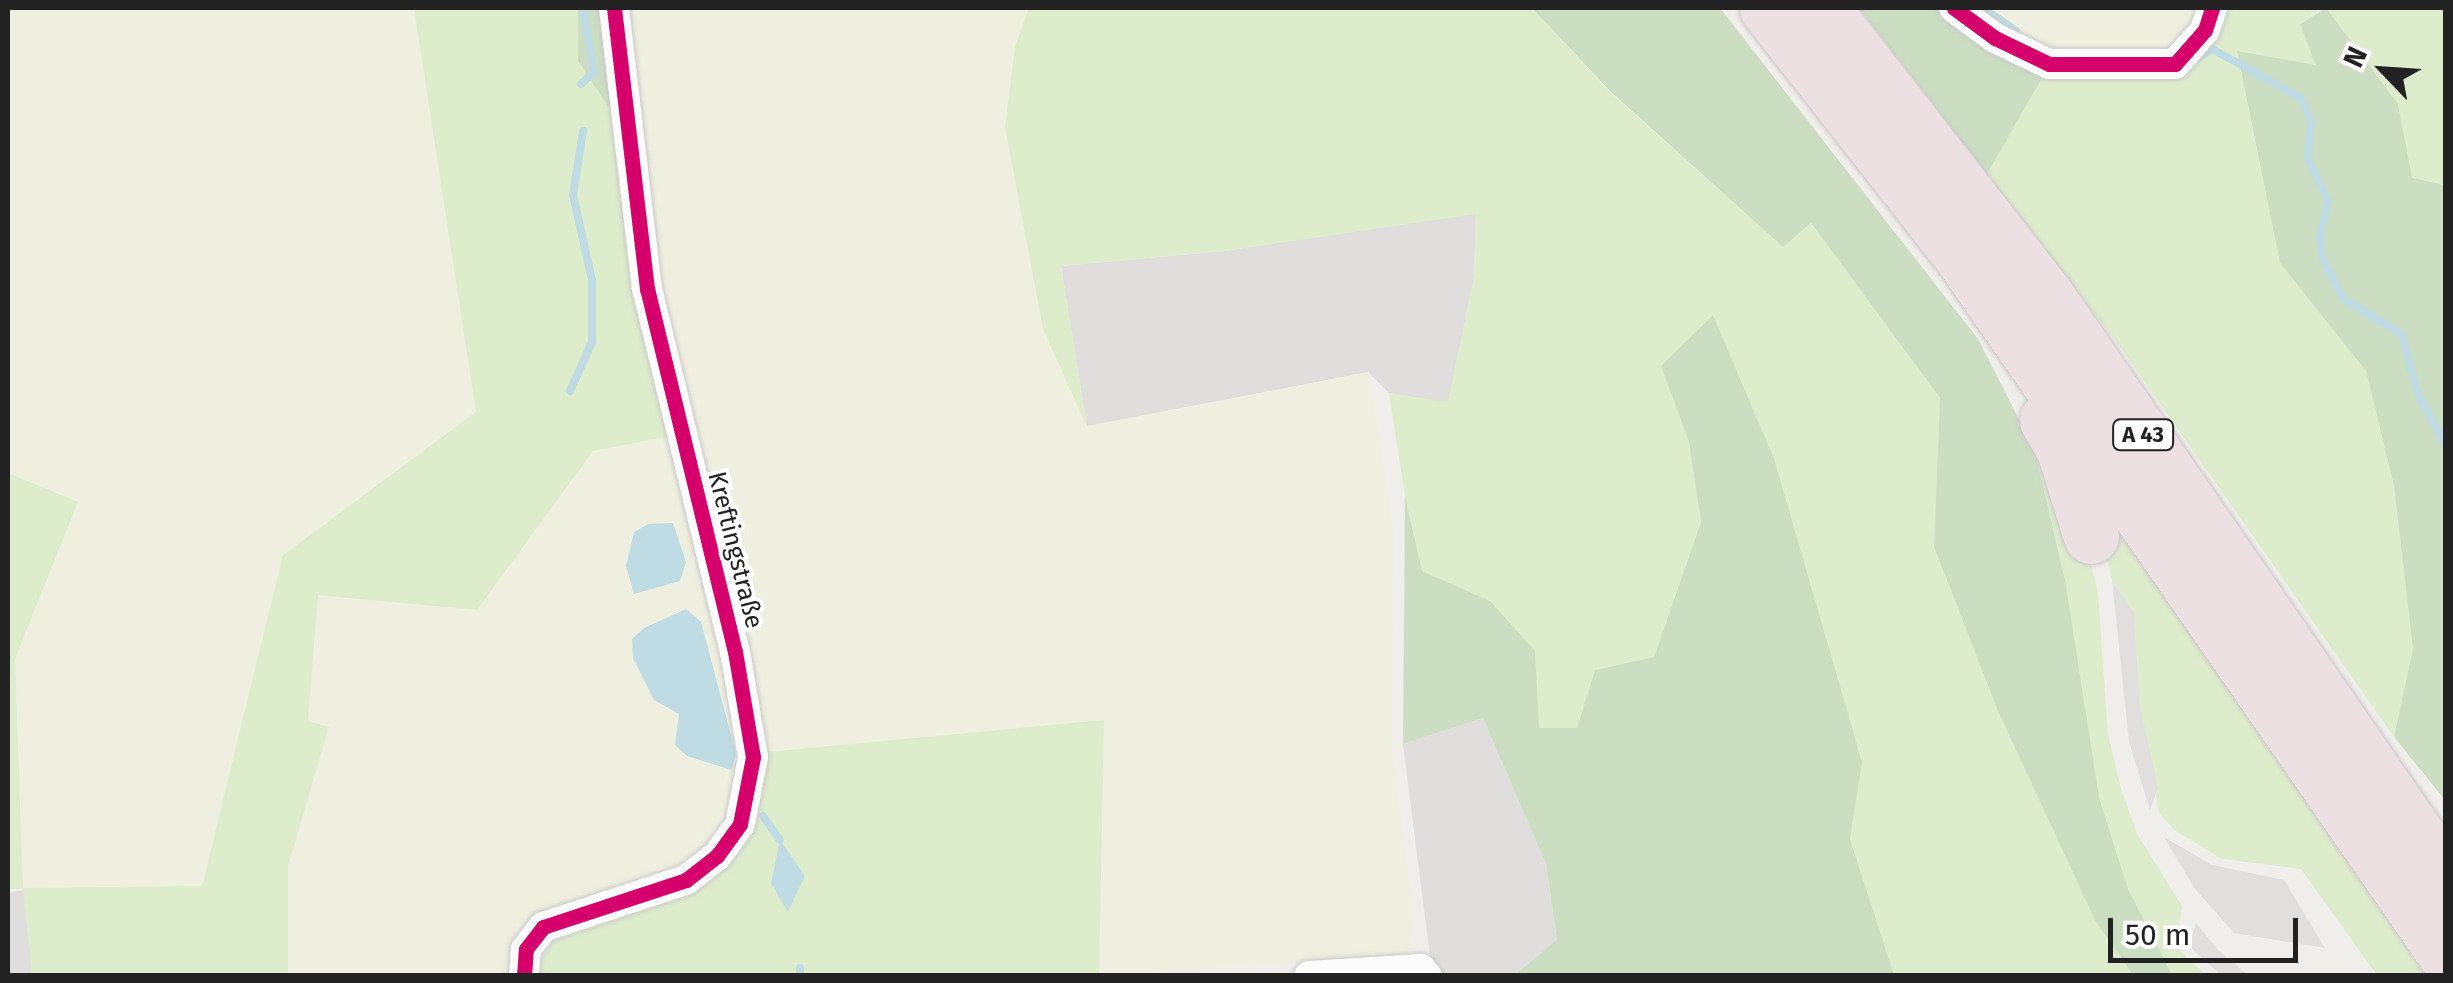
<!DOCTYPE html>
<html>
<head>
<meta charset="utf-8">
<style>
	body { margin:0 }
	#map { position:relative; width:2453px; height:983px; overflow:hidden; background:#f0eeeb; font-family:"Fira Sans",sans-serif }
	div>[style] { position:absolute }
	.residential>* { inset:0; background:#dfdedc }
	.farmland>* { inset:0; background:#efefdf }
	.grass>* { inset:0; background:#ddeccb }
	.forest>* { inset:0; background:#cbdec1 }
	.parking>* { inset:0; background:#e0dfde }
	.water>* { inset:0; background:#bfdbe3 }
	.stream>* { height:8px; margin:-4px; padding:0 4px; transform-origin:4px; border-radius:4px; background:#bfdbe3 }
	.roads { filter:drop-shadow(0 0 2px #c9c8c7) drop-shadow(0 0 2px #c9c8c7) }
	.minor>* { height:30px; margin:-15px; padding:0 15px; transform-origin:15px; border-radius:15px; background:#fdfcfc }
	.motorway>* { height:55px; margin:-27.5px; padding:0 27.5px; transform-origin:27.5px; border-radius:27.5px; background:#ece0e2 }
	.cycleway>* { height:15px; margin:-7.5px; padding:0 7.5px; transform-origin:7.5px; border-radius:7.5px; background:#d6006c }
	span { translate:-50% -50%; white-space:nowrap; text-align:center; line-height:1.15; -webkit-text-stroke:8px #fff; paint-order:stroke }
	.shield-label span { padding:2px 8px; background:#fff; border:2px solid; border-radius:8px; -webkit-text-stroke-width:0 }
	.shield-label { font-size:22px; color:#222; font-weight:700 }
	.street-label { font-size:25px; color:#222 }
	.frame { position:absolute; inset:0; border:10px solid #222; pointer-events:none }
	.north { position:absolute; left:2333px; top:20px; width:100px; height:100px; -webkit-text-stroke:8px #fff; paint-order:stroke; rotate:295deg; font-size:28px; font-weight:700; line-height:40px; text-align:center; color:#222 }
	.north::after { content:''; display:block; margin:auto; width:35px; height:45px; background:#222; clip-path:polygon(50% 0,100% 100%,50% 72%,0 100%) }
	.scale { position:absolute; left:2108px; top:918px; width:190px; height:45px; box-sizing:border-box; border:5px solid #222; border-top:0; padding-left:12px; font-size:30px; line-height:35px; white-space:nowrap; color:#222; -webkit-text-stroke:8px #fff; paint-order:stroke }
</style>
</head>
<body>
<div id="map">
	<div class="residential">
		<i style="clip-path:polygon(1476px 213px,1474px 278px,1448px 403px,1389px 393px,1368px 372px,1087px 427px,1061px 266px,1224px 251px)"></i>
		<i style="clip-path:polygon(1483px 718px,1546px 864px,1557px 941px,1515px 975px,1438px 975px,1431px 964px,1403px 744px)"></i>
		<i style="clip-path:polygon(28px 890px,35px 975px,8px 976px,8px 892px)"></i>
	</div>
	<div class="farmland">
		<i style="clip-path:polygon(8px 8px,414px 8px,476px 412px,283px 555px,202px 886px,23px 888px,15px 659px,78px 502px,8px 473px)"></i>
		<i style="clip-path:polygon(621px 8px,1029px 8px,1015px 46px,1005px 127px,1043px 329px,1087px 426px,1369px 372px,1393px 526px,1392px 751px,1412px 902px,1410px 955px,1099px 975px,1104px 720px,757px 753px,649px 263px)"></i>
		<i style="clip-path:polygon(1966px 8px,2209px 8px,2173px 60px,2052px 59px)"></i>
		<i style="clip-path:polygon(671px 436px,731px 652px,744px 797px,712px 854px,575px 908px,513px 975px,288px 976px,288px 866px,329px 728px,308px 722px,318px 595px,477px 609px,593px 451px)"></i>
	</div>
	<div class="grass">
		<i style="clip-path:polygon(414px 8px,578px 8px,578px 61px,618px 121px,671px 436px,593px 451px,477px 610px,318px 595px,308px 721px,329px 727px,288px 866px,288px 975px,32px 975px,23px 889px,8px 889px,8px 473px,78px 502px,15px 659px,23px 888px,202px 886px,283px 555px,476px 412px)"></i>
		<i style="clip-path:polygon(1029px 8px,1532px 8px,1610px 92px,1782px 246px,1810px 222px,1940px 398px,1934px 547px,1998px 711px,2095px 919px,2133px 975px,1894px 975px,1850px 839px,1862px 760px,1713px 315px,1661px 366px,1689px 442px,1701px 522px,1654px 657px,1595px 670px,1577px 728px,1539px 729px,1490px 601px,1422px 571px,1405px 496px,1389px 393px,1448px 402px,1474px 278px,1476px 214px,1224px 251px,1061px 266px,1087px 427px,1043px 329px,1005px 127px,1015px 46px)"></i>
		<i style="clip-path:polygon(2216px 8px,2321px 8px,2300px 24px,2317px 65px,2237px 52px,2280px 263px,2366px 371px,2394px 486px,2413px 649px,2394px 737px,2126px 355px,1987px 174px,2046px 71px,2176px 68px)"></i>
		<i style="clip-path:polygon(2326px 8px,2445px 8px,2445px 185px,2411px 179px,2398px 104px)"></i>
		<i style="clip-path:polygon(2034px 449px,2082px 528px,2098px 593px,2108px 734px,2121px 788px,2137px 834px,2182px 906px,2176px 947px,2206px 975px,2171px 975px,2128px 889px,2099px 797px)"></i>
		<i style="clip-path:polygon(2084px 474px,2425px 975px,2377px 975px,2301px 869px,2222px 859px,2174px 830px,2159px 812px,2140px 707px,2134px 613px,2112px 580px)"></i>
		<i style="clip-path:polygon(1104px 720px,1099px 975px,535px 976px,548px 946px,568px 929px,718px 862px,757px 753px)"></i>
	</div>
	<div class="forest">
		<i style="clip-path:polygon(578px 8px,606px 8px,618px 121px,578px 61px)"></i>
		<i style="clip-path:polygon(1532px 8px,1720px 8px,1978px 339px,2034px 449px,2065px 580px,2099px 797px,2128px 889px,2172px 975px,2133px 975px,2095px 920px,1998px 711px,1934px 547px,1940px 398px,1811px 223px,1783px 247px,1611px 92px)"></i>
		<i style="clip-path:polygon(1859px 8px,1966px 8px,2046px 71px,1987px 174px)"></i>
		<i style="clip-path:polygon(2326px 8px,2398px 104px,2412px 178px,2445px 185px,2445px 800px,2394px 737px,2413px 649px,2394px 486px,2366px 371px,2280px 263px,2237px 51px,2316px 65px,2300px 24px)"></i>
		<i style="clip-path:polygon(1713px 315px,1774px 459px,1862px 762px,1850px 839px,1894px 975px,1515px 975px,1557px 940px,1546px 864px,1483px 718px,1403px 744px,1405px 496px,1422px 571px,1490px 601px,1535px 651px,1539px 728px,1577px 728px,1595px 670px,1654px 657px,1701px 522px,1689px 442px,1661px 366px)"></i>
	</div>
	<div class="parking">
		<i style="clip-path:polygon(2112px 580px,2134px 613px,2140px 707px,2158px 788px,2150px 810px,2129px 742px)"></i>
		<i style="clip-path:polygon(2164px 837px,2212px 865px,2284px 880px,2325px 948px,2234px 933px,2195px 889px)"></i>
		<i style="clip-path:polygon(2196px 923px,2218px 950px,2248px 975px,2221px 975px,2189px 946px)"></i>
	</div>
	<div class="water">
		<i style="clip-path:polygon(673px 523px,686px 562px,680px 581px,634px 594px,626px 566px,634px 532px,648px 524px)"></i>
		<i style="clip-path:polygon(686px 609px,701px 622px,736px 754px,732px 770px,687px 756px,675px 745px,679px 714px,654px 700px,633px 658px,632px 639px,644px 628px)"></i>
		<i style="clip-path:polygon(780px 840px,805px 876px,788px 912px,771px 883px)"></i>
	</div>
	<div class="stream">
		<i style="left:1983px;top:8px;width:40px;rotate:34.9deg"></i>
		<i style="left:2198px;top:58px;width:17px;rotate:-33deg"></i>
		<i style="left:2212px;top:49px;width:102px;rotate:28.8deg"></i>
		<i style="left:2301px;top:98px;width:26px;rotate:67deg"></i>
		<i style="left:2311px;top:122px;width:36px;rotate:95deg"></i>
		<i style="left:2308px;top:158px;width:48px;rotate:65.6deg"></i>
		<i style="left:2328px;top:202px;width:35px;rotate:103deg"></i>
		<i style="left:2320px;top:236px;width:24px;rotate:83deg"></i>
		<i style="left:2323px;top:260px;width:44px;rotate:61.7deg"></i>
		<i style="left:2344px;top:299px;width:68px;rotate:31.8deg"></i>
		<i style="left:2402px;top:335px;width:61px;rotate:74.8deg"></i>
		<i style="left:2418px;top:394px;width:59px;rotate:61.7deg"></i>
		<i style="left:581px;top:84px;width:18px;rotate:-43deg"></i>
		<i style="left:594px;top:72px;width:65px;rotate:-99.8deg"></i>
		<i style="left:570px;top:391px;width:54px;rotate:-65.8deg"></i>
		<i style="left:592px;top:342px;width:62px;rotate:-90deg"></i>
		<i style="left:592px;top:280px;width:87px;rotate:-102.6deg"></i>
		<i style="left:573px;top:195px;width:65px;rotate:-81.1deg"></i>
		<i style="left:763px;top:816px;width:29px;rotate:55deg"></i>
		<i style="left:800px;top:976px;width:8px;rotate:-90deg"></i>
	</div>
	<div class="roads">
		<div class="minor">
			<i style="left:1954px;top:8px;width:51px;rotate:36.2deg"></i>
			<i style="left:1995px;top:38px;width:60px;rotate:25.7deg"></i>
			<i style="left:2049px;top:64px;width:126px"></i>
			<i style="left:2175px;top:64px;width:45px;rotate:-48.6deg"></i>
			<i style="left:2205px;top:30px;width:23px;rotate:-72deg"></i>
			<i style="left:524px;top:976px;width:27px;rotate:-86deg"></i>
			<i style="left:526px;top:949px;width:28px;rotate:-52deg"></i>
			<i style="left:543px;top:927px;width:151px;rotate:-18.2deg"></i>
			<i style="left:686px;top:880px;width:39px;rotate:-38deg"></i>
			<i style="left:717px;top:856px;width:39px;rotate:-54deg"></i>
			<i style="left:740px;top:824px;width:68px;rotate:-79deg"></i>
			<i style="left:753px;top:757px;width:107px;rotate:-99.7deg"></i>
			<i style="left:735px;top:652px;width:374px;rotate:-103.6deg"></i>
			<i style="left:647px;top:289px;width:283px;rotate:-96.7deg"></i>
			<i style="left:1309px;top:976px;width:112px;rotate:-3.6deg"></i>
			<i style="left:1421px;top:969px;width:9px;rotate:49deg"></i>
		</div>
		<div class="motorway">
			<i style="left:1767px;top:8px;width:318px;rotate:51.9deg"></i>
			<i style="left:1963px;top:258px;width:848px;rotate:55.28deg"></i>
			<i style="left:1822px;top:8px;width:363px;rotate:52.1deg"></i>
			<i style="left:2045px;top:294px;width:708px;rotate:55.48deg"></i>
			<i style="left:2047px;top:420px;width:34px;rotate:60deg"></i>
			<i style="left:2064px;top:450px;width:90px;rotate:72.6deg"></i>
		</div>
	</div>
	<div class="cycleway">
		<i style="left:1954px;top:8px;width:51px;rotate:36.2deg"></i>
		<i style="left:1995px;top:38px;width:60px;rotate:25.7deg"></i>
		<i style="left:2049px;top:64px;width:126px"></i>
		<i style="left:2175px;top:64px;width:45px;rotate:-48.6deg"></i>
		<i style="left:2205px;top:30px;width:23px;rotate:-72deg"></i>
		<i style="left:524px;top:976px;width:27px;rotate:-86deg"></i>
		<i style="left:526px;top:949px;width:28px;rotate:-52deg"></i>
		<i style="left:543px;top:927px;width:151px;rotate:-18.2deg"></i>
		<i style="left:686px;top:880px;width:39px;rotate:-38deg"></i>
		<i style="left:717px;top:856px;width:39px;rotate:-54deg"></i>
		<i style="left:740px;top:824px;width:68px;rotate:-79deg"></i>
		<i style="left:753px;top:757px;width:107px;rotate:-99.7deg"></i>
		<i style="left:735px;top:652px;width:374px;rotate:-103.6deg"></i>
		<i style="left:647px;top:289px;width:283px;rotate:-96.7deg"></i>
	</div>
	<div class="shield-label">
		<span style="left:2143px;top:435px">A 43</span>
	</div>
	<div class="street-label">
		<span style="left:735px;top:550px;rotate:76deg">Kreftingstraße</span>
	</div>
	<div class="frame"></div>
	<div class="north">N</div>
	<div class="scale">50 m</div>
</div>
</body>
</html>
